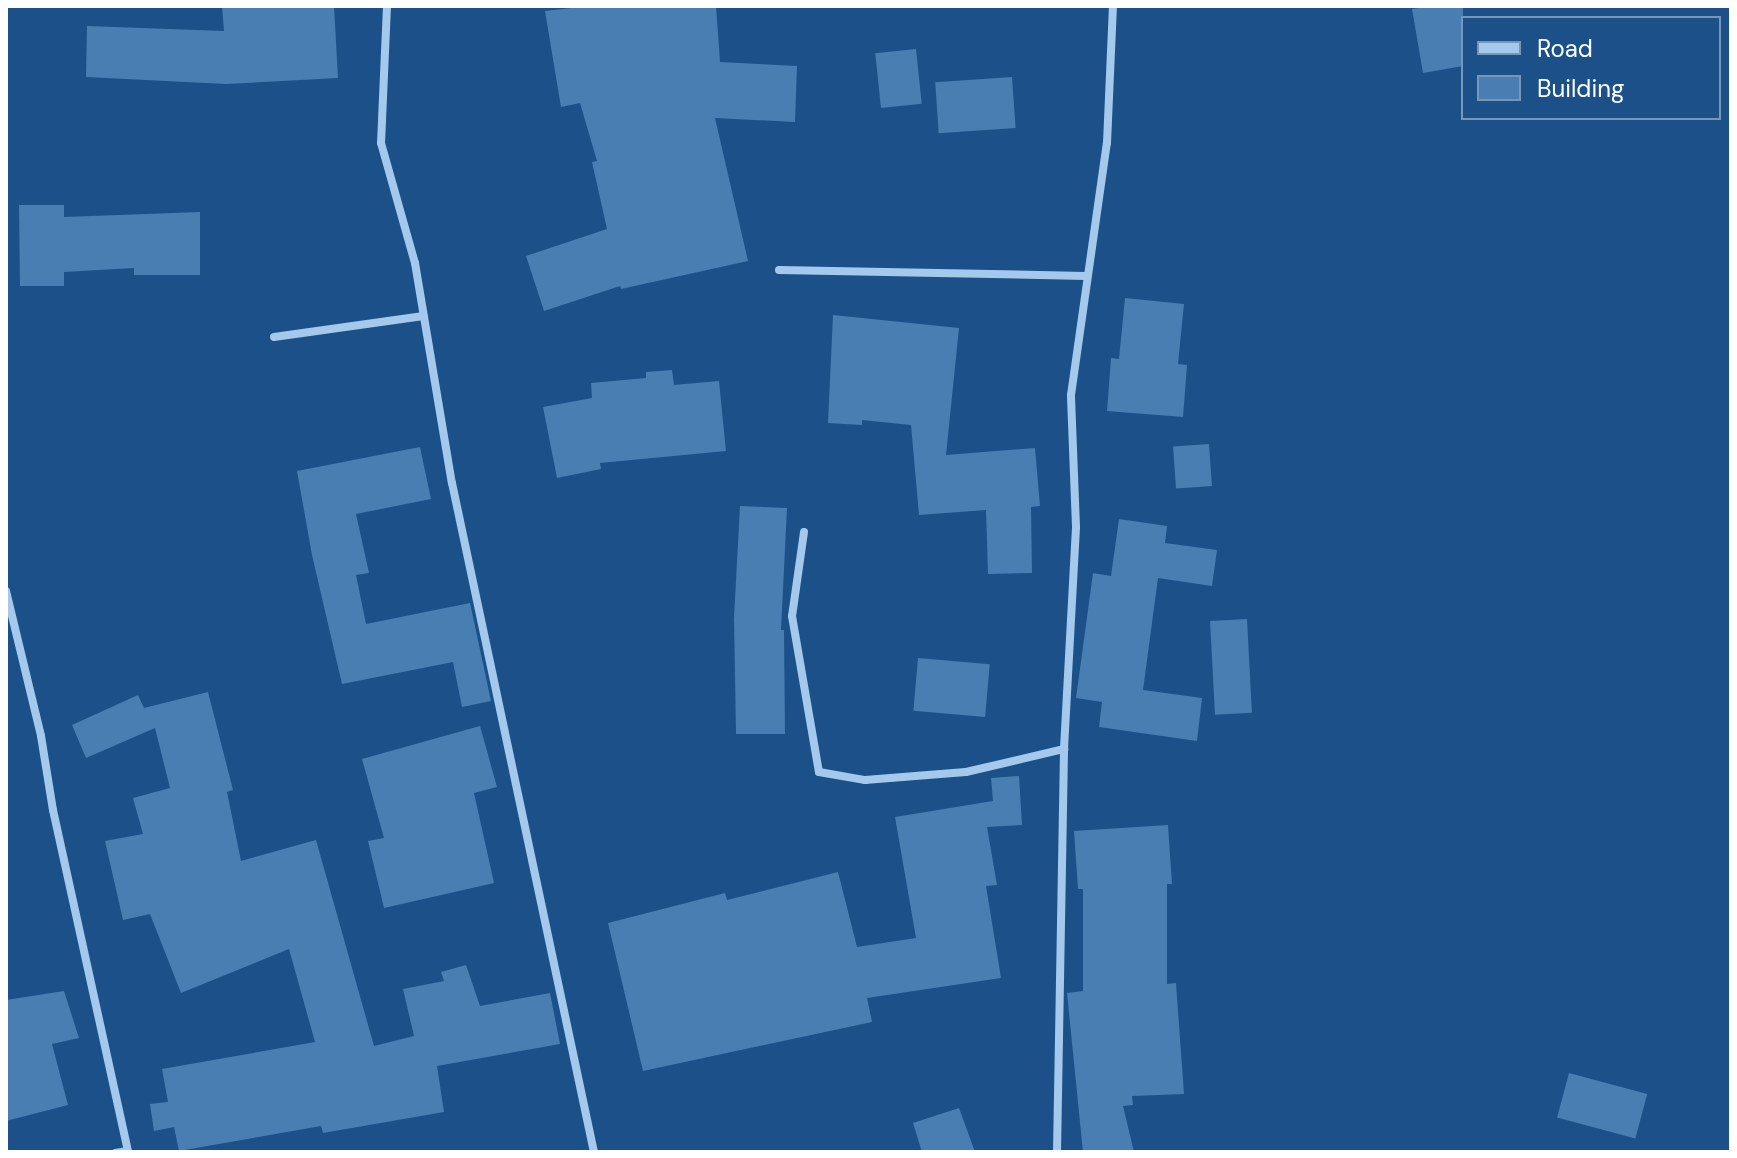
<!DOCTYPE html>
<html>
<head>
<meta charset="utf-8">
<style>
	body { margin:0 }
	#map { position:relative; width:1737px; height:1158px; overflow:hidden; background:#1b5188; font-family:"DM Sans",sans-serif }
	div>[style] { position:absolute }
	.building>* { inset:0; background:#487eb2; transform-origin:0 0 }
	.service>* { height:6px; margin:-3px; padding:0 3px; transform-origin:3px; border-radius:3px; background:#a4c9ec }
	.minor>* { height:8px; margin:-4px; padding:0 4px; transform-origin:4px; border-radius:4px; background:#a4c9ec }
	span { translate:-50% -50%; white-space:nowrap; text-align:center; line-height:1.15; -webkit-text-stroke:6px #1b5188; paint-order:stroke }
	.frame { position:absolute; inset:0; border:8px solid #fff; pointer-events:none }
	.legend { position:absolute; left:1461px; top:16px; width:260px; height:104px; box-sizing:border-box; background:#1b5188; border:2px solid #7697b8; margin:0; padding:10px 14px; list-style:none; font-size:24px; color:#fff }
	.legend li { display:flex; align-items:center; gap:16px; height:40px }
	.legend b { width:40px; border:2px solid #7697b8 }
</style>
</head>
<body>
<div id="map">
	<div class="building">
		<i style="clip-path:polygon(222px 6px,334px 6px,338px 78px,226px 84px,86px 77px,87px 26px,224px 31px)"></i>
		<i style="clip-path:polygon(589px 6px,716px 6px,720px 62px,797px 66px,795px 122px,715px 118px,748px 261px,621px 289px,620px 286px,544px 311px,526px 256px,607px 229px,592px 162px,597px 161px,580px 103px,561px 107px,545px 11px)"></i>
		<i style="clip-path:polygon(1432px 6px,1463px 6px,1463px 66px,1423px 73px,1412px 9px)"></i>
		<i style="left:916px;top:49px;width:55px;height:41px;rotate:84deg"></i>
		<i style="left:1012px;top:77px;width:51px;height:77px;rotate:86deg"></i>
		<i style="clip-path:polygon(19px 205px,64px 205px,64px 217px,200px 212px,200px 275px,134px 275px,134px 268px,64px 272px,64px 286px,20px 286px)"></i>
		<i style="clip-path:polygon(1125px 298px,1184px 304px,1178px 364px,1187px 365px,1183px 417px,1107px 411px,1111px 358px,1119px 359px)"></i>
		<i style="clip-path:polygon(833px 315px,959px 328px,946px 455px,1035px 448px,1040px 506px,1031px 507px,1032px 573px,988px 574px,986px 510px,919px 515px,911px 425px,862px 420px,862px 425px,828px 423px)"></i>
		<i style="clip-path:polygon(672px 370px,674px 385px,719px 381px,726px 451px,600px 463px,601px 469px,557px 478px,543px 407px,592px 398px,591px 383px,646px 378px,646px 372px)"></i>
		<i style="left:1209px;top:444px;width:42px;height:36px;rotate:86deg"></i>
		<i style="clip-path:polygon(420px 447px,431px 499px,356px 514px,369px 573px,356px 575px,366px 624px,470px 603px,491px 701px,462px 707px,453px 662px,342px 684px,312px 555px,297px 471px)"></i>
		<i style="clip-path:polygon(740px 506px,787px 508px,781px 630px,784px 630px,785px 734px,736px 734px,734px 618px)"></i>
		<i style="clip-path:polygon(1119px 519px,1167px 526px,1165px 543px,1217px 550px,1212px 586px,1158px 578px,1143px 690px,1202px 698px,1197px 741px,1099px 727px,1102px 702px,1076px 698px,1093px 573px,1111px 576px)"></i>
		<i style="left:1247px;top:619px;width:94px;height:37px;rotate:87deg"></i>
		<i style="left:918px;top:658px;width:72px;height:53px;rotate:5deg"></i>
		<i style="clip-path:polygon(208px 692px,233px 790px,227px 792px,241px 861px,316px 840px,374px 1046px,414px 1036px,403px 989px,444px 981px,441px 972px,466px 965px,480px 1006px,550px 993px,560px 1044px,437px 1066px,444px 1112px,323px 1133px,321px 1126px,179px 1151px,174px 1127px,154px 1131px,150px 1104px,168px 1102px,162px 1069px,315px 1042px,289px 949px,181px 993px,150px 914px,123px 920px,105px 841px,143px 834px,133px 798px,170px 788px,155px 728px,86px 758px,72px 725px,138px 695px,144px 708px)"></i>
		<i style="clip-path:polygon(480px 726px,497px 787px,474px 793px,494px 883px,384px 908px,368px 841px,384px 838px,362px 759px)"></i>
		<i style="clip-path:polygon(1019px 776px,1022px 825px,987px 827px,997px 885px,986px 886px,1001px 978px,867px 998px,872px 1022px,643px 1071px,608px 923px,725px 893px,727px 900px,838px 872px,857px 947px,916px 938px,895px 817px,993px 801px,991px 778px)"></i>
		<i style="clip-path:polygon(1168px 825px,1172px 884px,1167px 884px,1167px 984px,1176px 983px,1184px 1094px,1132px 1096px,1133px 1105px,1123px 1106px,1134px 1152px,1083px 1152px,1067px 993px,1083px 991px,1083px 889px,1078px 889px,1074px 831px)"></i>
		<i style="clip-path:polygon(64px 991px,79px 1038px,52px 1044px,68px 1105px,6px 1121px,6px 1000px)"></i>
		<i style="left:1569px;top:1073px;width:81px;height:46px;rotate:15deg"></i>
		<i style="clip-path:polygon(959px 1108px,975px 1152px,922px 1152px,913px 1123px)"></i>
	</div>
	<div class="service">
		<i style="left:115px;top:1152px;width:13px;rotate:-9deg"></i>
	</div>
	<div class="minor">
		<i style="left:387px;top:6px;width:137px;rotate:92.5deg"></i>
		<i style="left:381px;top:143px;width:125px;rotate:74.2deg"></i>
		<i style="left:415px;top:263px;width:223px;rotate:80.5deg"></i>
		<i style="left:452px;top:483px;width:684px;rotate:78.02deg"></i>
		<i style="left:779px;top:270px;width:307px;rotate:1.1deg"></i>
		<i style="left:274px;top:337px;width:151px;rotate:-8deg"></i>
		<i style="left:804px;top:532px;width:85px;rotate:98.1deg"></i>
		<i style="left:792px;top:616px;width:158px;rotate:80.2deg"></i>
		<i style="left:819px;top:772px;width:47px;rotate:9.9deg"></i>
		<i style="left:865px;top:780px;width:101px;rotate:-4.5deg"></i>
		<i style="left:966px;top:772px;width:101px;rotate:-13.2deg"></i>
		<i style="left:6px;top:591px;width:149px;rotate:76.4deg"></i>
		<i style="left:41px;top:736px;width:75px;rotate:80.8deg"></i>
		<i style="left:53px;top:810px;width:350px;rotate:77.6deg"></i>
		<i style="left:1057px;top:1152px;width:403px;rotate:-89deg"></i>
		<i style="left:1064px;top:749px;width:222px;rotate:-86.9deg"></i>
		<i style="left:1076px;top:527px;width:132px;rotate:-92.2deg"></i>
		<i style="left:1071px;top:395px;width:255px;rotate:-81.9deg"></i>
		<i style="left:1107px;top:143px;width:137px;rotate:-87.5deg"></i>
	</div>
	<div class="frame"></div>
	<ul class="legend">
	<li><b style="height:10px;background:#a4c9ec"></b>Road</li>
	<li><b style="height:22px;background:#487eb2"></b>Building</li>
	</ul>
</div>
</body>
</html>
